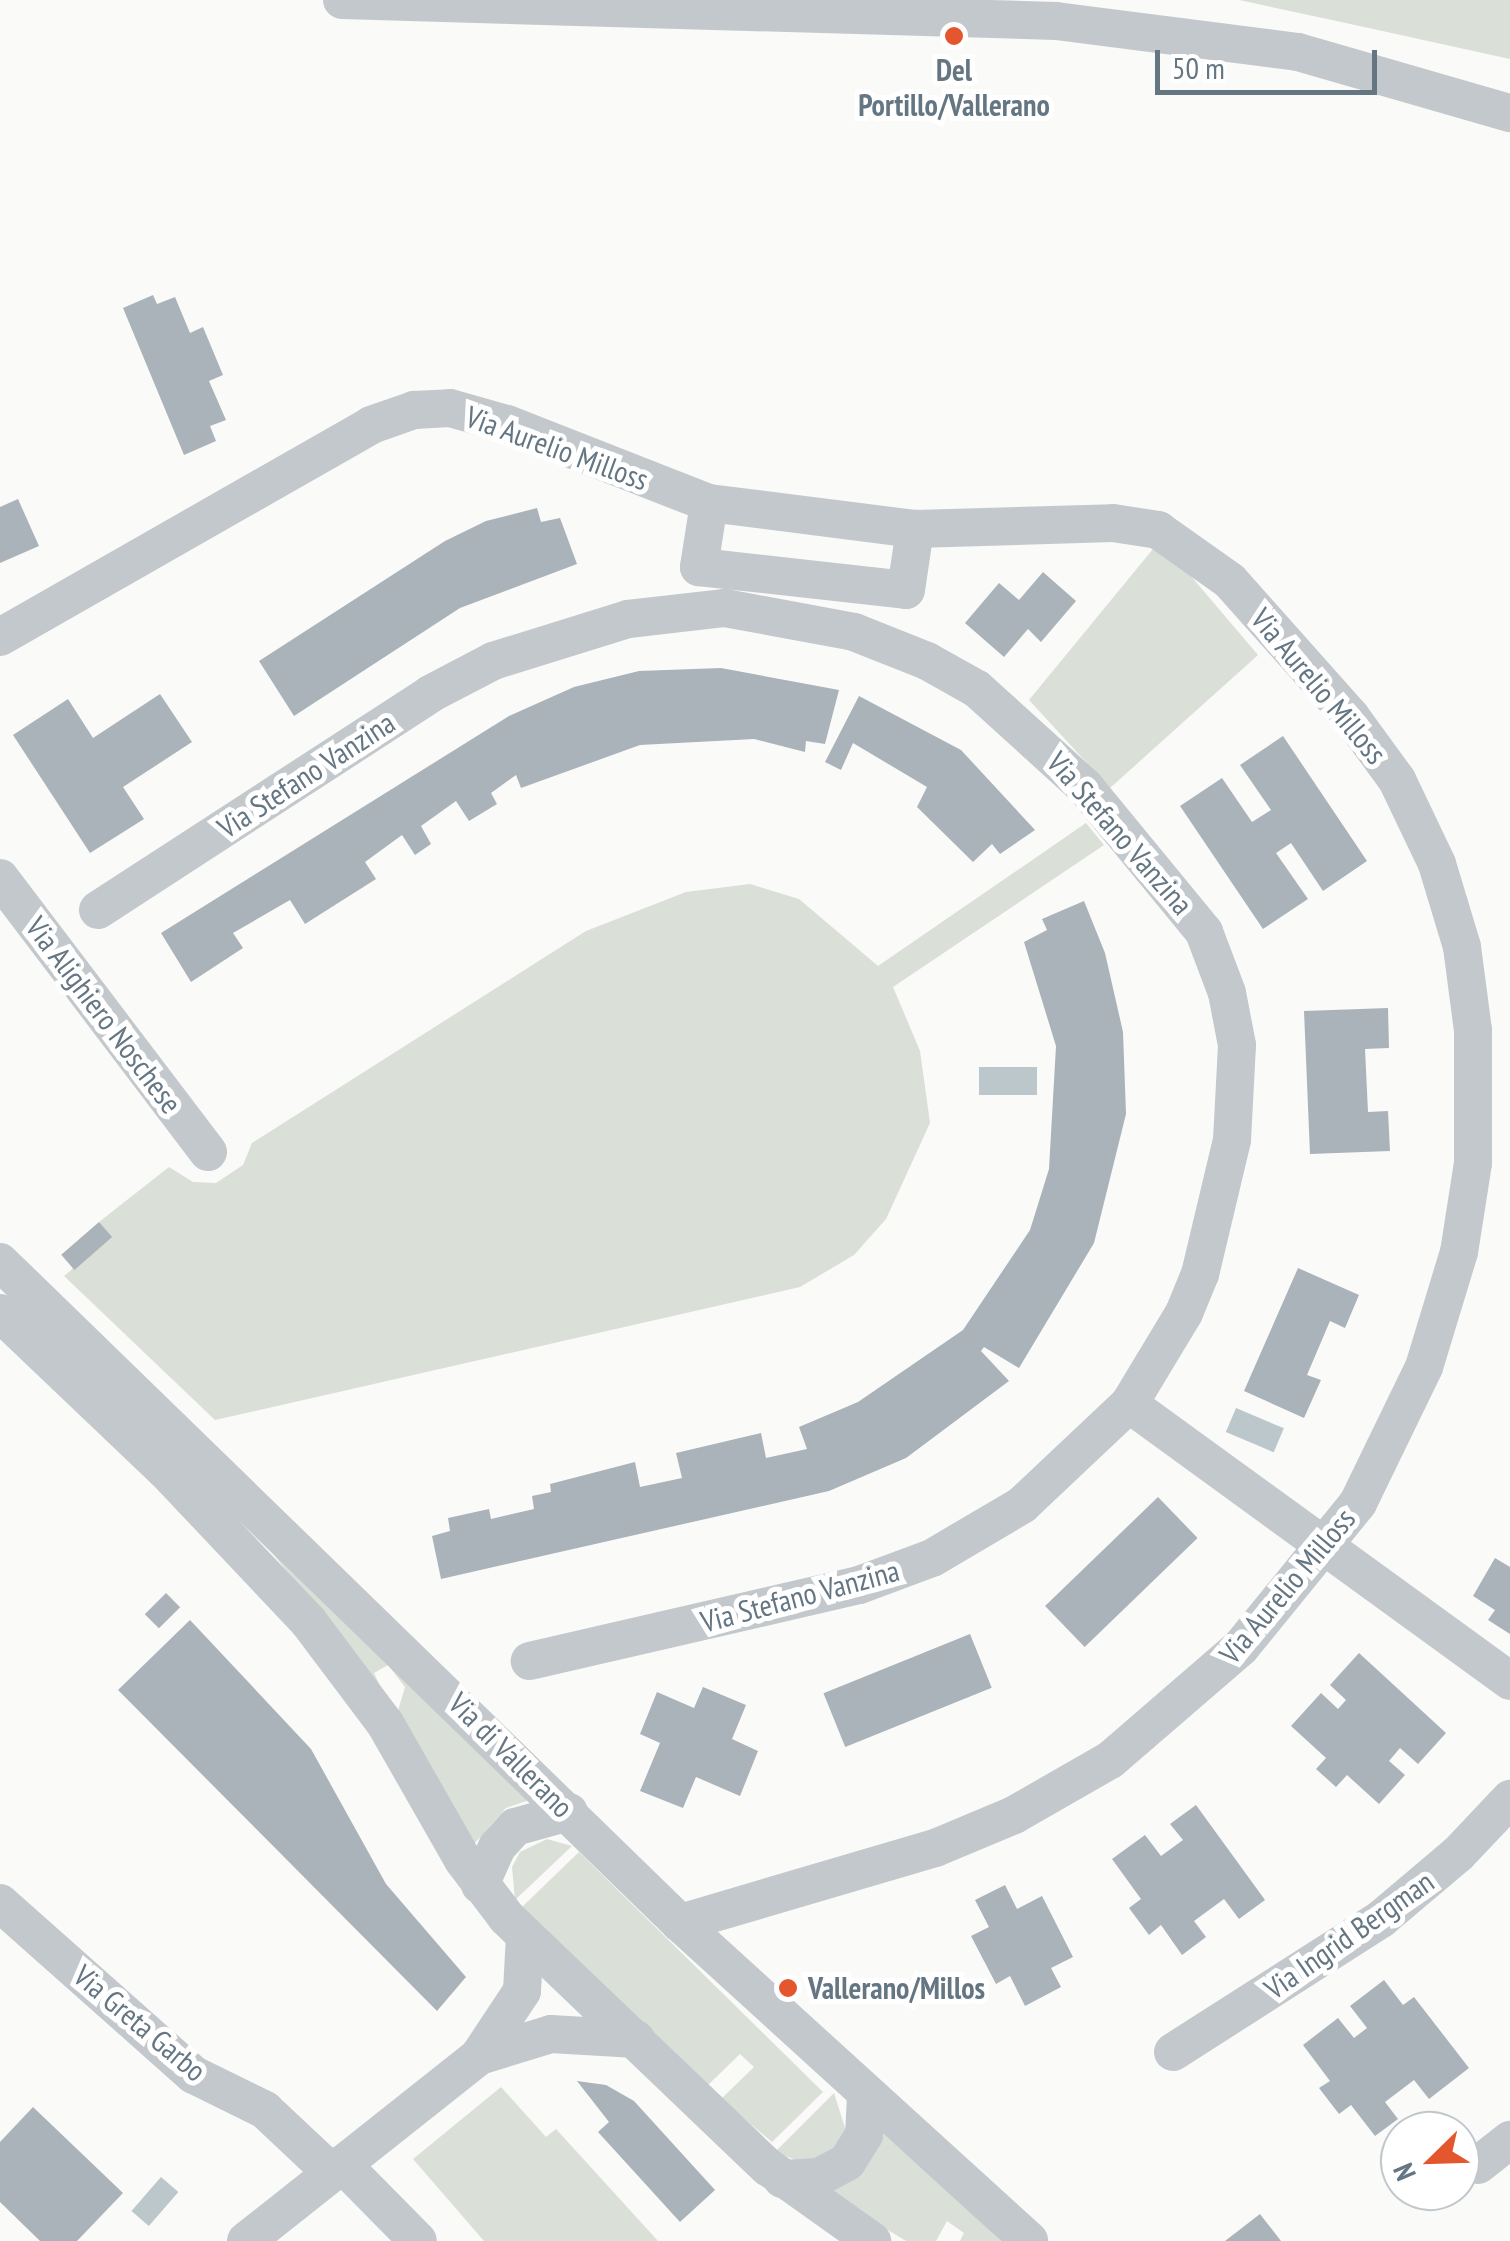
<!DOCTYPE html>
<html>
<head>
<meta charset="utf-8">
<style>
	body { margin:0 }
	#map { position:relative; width:1510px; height:2241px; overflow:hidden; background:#fafaf8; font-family:"PT Sans Narrow",sans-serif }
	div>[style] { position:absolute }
	.green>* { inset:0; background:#dadfd7 }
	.water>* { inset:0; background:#bbc7cb; transform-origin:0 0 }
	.building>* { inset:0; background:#aab3b9; transform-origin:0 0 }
	.minor>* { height:38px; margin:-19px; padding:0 19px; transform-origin:19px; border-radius:19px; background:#c3c8cc }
	.dots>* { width:28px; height:28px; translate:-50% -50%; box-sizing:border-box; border:5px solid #fff; border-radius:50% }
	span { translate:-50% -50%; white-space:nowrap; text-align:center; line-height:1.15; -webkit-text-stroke:10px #fff; paint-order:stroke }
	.poi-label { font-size:30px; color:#657683; font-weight:700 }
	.left { translate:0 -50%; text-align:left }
	.street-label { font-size:30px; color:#657683 }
	.north { position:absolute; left:1380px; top:2111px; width:100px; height:100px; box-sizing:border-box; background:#fff; border:2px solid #c1c8cd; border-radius:50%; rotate:247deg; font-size:28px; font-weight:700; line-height:40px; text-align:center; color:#657683 }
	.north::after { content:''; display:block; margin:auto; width:35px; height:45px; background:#e4572e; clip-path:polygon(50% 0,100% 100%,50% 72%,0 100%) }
	.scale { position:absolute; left:1155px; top:50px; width:222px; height:45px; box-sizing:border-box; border:5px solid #657683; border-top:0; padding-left:12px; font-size:30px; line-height:35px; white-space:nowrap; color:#657683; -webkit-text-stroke:8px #fff; paint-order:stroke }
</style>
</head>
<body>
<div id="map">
	<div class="green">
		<i style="clip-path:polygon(1239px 0,1510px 0,1510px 59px,1355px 25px)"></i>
		<i style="clip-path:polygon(1153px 549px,1190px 575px,1258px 655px,1110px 788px,1029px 700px)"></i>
		<i style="clip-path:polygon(1086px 823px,1104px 845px,893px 987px,920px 1051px,930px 1123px,886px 1219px,854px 1255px,800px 1287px,215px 1420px,64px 1276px,111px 1237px,99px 1222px,169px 1167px,193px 1182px,216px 1183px,243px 1165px,252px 1143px,586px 931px,686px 892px,750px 884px,799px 899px,878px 966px)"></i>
		<i style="clip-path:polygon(259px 1536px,532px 1799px,506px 1808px,474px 1844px,397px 1714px,405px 1687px,388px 1665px,374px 1673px,384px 1695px)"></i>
		<i style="clip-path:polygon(547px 1839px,572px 1846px,515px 1900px,512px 1867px,520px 1852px)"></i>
		<i style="clip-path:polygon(579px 1852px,823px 2092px,772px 2142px,721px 2099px,754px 2067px,740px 2054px,708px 2085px,521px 1908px)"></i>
		<i style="clip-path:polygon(501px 2087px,546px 2137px,556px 2129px,658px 2241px,484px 2241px,413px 2159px)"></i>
		<i style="clip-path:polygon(834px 2093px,846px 2131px,833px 2154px,801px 2162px,775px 2152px)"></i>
		<i style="clip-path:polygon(881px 2132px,964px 2205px,1001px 2241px,960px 2241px,964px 2233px,947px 2221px,936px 2241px,906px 2241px,828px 2193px,860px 2176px)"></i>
	</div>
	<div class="water">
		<i style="left:1037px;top:1067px;width:28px;height:58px;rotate:90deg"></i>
		<i style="left:1236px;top:1408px;width:52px;height:26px;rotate:23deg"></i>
		<i style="left:161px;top:2177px;width:23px;height:45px;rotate:41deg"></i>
	</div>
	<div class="building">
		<i style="clip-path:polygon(153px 295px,157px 304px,175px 297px,190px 333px,203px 327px,223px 375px,209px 381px,226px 420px,210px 426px,216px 441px,184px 455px,123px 308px)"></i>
		<i style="clip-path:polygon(18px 499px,39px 546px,0 563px,0 507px)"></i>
		<i style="clip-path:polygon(537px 508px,541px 522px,560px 518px,577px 564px,460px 608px,294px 716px,259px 661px,445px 541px,486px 521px)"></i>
		<i style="clip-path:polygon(1043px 572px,1076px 601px,1041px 642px,1028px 629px,1004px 657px,965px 623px,999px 583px,1019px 600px)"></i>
		<i style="clip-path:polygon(721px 668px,839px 690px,825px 744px,806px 741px,805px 752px,754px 739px,640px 745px,521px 788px,516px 775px,491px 793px,497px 804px,469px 821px,456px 801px,421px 826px,431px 844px,415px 855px,402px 835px,365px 862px,376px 879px,305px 924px,290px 900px,233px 933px,243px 948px,191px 982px,161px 933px,509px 716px,574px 687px,639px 671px)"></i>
		<i style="clip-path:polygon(160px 694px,192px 742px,123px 787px,144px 819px,90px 853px,13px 735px,68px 699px,93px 738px)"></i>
		<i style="clip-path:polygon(859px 696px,961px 750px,1035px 830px,1000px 854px,992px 844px,973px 862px,917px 807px,927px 787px,853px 743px,841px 770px,825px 762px)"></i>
		<i style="clip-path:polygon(1283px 736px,1367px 861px,1323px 891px,1291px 843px,1276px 853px,1308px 899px,1263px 929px,1180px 806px,1222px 778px,1252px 822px,1271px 810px,1240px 765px)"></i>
		<i style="clip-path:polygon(1084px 901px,1105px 953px,1123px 1032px,1126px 1114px,1094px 1243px,1019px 1368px,984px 1347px,981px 1351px,1009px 1381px,906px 1458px,829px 1491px,441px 1579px,432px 1536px,450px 1531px,448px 1518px,489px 1509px,491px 1519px,534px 1509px,532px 1496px,551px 1492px,550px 1484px,635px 1462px,640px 1487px,682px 1478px,676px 1453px,761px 1433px,766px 1458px,807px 1449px,799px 1427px,858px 1402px,963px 1330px,1030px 1230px,1049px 1169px,1056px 1046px,1024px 942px,1047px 930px,1042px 919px)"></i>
		<i style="clip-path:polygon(1388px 1008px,1389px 1048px,1365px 1049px,1368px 1112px,1388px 1111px,1390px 1151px,1310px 1154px,1304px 1011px)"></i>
		<i style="left:99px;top:1222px;width:20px;height:50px;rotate:49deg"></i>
		<i style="clip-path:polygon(1298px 1268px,1359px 1295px,1345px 1328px,1330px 1321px,1307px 1375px,1321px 1380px,1304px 1418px,1244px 1391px)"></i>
		<i style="left:1158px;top:1497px;width:57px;height:157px;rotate:46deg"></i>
		<i style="clip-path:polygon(1495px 1558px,1510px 1567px,1510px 1634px,1488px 1620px,1495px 1610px,1473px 1596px)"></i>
		<i style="left:166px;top:1593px;width:20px;height:30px;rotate:45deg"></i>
		<i style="clip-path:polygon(190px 1620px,311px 1749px,386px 1884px,466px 1977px,437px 2011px,118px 1690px)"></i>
		<i style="left:970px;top:1634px;width:58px;height:158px;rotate:68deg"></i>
		<i style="clip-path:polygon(1359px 1653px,1446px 1733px,1418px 1764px,1400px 1748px,1389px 1761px,1405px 1775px,1379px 1804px,1347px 1775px,1336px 1787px,1316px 1769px,1326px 1758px,1291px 1726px,1321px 1693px,1338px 1709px,1346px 1700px,1330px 1685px)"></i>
		<i style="clip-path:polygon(703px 1687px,746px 1705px,732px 1739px,758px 1751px,740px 1796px,696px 1777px,683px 1808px,640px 1791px,660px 1743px,640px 1734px,657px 1692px,694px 1708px)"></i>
		<i style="clip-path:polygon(1196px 1805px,1265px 1900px,1239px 1919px,1224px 1899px,1194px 1921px,1206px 1937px,1182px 1955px,1161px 1925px,1149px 1935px,1129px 1908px,1141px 1899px,1112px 1859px,1145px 1835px,1161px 1856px,1183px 1840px,1170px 1824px)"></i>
		<i style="clip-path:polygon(1005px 1885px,1017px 1909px,1042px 1896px,1073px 1957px,1051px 1968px,1061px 1987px,1025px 2006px,1010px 1976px,996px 1984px,971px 1936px,989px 1927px,975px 1900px)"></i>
		<i style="clip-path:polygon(1384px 1980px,1403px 2005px,1414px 1997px,1469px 2068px,1429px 2099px,1414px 2080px,1385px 2102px,1398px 2119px,1375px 2136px,1351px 2105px,1339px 2114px,1319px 2088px,1330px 2081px,1303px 2045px,1338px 2018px,1354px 2038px,1367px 2028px,1350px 2006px)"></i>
		<i style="clip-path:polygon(577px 2081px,606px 2085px,634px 2101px,715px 2190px,680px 2222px,598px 2132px,609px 2122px)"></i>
		<i style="clip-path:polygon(33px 2107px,123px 2193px,77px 2241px,40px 2241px,0 2202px,0 2142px)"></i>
		<i style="clip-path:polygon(1260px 2214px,1281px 2241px,1225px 2241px)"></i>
	</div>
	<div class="minor">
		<i style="left:342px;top:0;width:714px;rotate:1.68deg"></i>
		<i style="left:1056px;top:21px;width:244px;rotate:7.3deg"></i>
		<i style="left:1298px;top:52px;width:221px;rotate:16.1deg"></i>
		<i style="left:709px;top:503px;width:65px;rotate:98.9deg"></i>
		<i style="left:699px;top:567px;width:208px;rotate:6.3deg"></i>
		<i style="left:906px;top:590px;width:62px;rotate:-81.6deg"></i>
		<i style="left:0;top:637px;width:427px;rotate:-29.7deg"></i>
		<i style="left:371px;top:425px;width:46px;rotate:-19.2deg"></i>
		<i style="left:414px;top:410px;width:36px;rotate:-3deg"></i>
		<i style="left:450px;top:408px;width:59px;rotate:15.7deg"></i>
		<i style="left:507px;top:424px;width:217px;rotate:21.4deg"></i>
		<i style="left:709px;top:503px;width:208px;rotate:7.2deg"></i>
		<i style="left:915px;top:529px;width:198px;rotate:-1.7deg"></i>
		<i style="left:1113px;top:523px;width:46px;rotate:8.8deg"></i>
		<i style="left:1158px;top:530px;width:88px;rotate:35.3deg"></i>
		<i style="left:1230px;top:581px;width:182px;rotate:48.3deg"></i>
		<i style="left:1351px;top:717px;width:78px;rotate:53.9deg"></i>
		<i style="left:1397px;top:780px;width:93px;rotate:64.5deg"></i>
		<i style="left:1437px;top:864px;width:87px;rotate:73.2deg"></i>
		<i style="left:1462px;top:947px;width:84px;rotate:82.5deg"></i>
		<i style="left:1473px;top:1030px;width:133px;rotate:90deg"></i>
		<i style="left:1473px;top:1163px;width:90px;rotate:98.9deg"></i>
		<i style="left:1459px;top:1252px;width:120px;rotate:106.9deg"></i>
		<i style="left:1424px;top:1367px;width:151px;rotate:115.9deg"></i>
		<i style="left:1358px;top:1503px;width:186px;rotate:129.1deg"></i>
		<i style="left:1241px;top:1647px;width:173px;rotate:139.2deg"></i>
		<i style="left:1110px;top:1760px;width:111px;rotate:150.2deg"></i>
		<i style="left:1014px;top:1815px;width:86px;rotate:157.3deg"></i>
		<i style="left:935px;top:1848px;width:266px;rotate:163.6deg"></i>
		<i style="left:0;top:878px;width:344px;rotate:52.8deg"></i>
		<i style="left:98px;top:910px;width:396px;rotate:-33deg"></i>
		<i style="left:430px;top:694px;width:71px;rotate:-27.6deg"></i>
		<i style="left:493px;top:661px;width:141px;rotate:-17.3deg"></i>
		<i style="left:628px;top:619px;width:98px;rotate:-6.5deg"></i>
		<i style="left:725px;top:608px;width:131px;rotate:10.5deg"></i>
		<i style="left:854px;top:632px;width:79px;rotate:21.7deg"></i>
		<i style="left:927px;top:661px;width:57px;rotate:29.2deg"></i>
		<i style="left:977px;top:689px;width:146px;rotate:42.2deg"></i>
		<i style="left:1085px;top:787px;width:188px;rotate:50.6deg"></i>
		<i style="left:1204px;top:932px;width:65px;rotate:69.3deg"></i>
		<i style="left:1227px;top:993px;width:53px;rotate:79.1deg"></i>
		<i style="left:1237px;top:1045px;width:95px;rotate:93deg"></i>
		<i style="left:1232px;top:1140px;width:138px;rotate:103.4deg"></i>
		<i style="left:1200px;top:1274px;width:42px;rotate:112.3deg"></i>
		<i style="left:1184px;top:1313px;width:106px;rotate:121.1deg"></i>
		<i style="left:1129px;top:1404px;width:147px;rotate:136.7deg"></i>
		<i style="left:1022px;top:1505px;width:104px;rotate:149.5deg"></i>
		<i style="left:932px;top:1558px;width:78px;rotate:159.7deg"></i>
		<i style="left:859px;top:1585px;width:338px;rotate:167deg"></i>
		<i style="left:0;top:1262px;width:948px;rotate:44.19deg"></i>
		<i style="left:680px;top:1923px;width:472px;rotate:42.3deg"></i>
		<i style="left:0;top:1313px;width:229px;rotate:43.6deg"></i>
		<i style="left:166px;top:1471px;width:207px;rotate:46.6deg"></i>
		<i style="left:308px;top:1621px;width:130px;rotate:53.1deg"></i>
		<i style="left:386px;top:1725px;width:155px;rotate:60.3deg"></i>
		<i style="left:463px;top:1860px;width:73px;rotate:52.8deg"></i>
		<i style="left:507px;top:1918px;width:361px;rotate:43.7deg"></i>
		<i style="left:768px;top:2167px;width:128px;rotate:35.4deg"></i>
		<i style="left:1129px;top:1404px;width:471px;rotate:36deg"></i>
		<i style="left:480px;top:1885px;width:42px;rotate:-65.9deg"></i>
		<i style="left:497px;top:1847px;width:27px;rotate:-48deg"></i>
		<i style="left:515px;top:1827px;width:56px;rotate:-15.5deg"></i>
		<i style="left:0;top:1903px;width:259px;rotate:41.6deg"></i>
		<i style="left:194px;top:2075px;width:79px;rotate:26.2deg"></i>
		<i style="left:265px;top:2110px;width:91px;rotate:43.2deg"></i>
		<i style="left:1173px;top:2052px;width:247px;rotate:-32.6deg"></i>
		<i style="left:1381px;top:1919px;width:101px;rotate:-40.2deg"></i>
		<i style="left:1458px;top:1854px;width:76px;rotate:-46.6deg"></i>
		<i style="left:479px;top:2056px;width:75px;rotate:-17deg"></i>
		<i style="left:551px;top:2034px;width:85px;rotate:3.4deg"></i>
		<i style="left:342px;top:2164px;width:108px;rotate:45.4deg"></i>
		<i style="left:1478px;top:2165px;width:41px;rotate:-38deg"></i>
		<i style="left:782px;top:2179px;width:37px;rotate:-3deg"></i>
		<i style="left:819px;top:2177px;width:32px;rotate:-28deg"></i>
		<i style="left:847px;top:2162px;width:32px;rotate:-58deg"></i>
		<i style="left:864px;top:2135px;width:37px;rotate:-87deg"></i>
		<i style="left:246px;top:2241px;width:298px;rotate:-38.4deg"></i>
		<i style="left:479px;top:2056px;width:78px;rotate:-56.5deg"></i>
		<i style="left:522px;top:1991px;width:55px;rotate:-86.9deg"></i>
	</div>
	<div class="dots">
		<i style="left:954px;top:36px;background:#e4572e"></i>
		<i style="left:788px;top:1988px;background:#e4572e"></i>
	</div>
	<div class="poi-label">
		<span style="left:954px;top:87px">Del<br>Portillo/Vallerano</span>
		<span class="left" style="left:808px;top:1988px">Vallerano/Millos</span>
	</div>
	<div class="street-label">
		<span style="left:557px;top:448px;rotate:20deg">Via Aurelio Milloss</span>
		<span style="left:1319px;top:686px;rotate:50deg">Via Aurelio Milloss</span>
		<span style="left:306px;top:775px;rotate:-33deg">Via Stefano Vanzina</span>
		<span style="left:1120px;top:833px;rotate:49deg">Via Stefano Vanzina</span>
		<span style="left:104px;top:1015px;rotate:53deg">Via Alighiero Noschese</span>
		<span style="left:1287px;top:1586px;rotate:-50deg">Via Aurelio Milloss</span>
		<span style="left:800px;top:1596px;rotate:-15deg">Via Stefano Vanzina</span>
		<span style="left:511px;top:1755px;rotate:45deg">Via di Vallerano</span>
		<span style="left:1349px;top:1935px;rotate:-35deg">Via Ingrid Bergman</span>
		<span style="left:140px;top:2023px;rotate:40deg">Via Greta Garbo</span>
	</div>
	<div class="north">N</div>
	<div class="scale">50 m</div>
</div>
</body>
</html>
